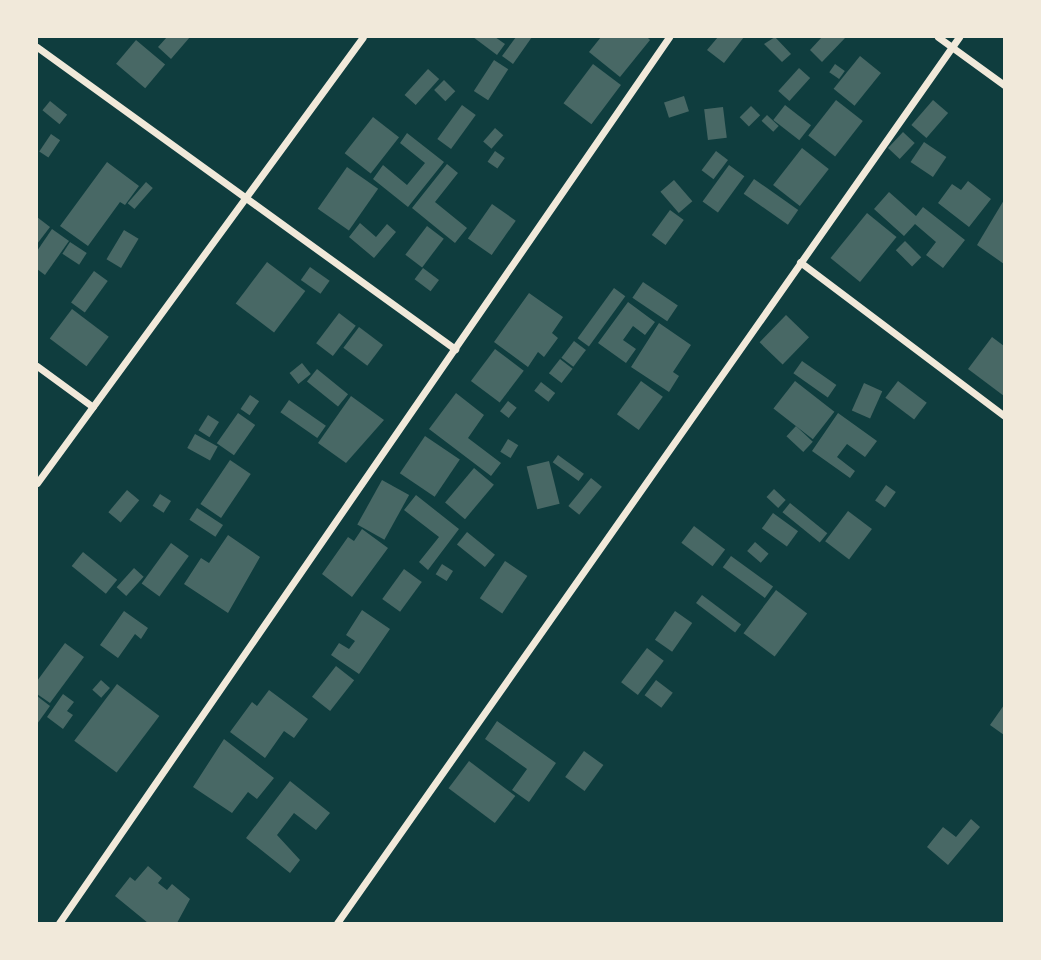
<!DOCTYPE html>
<html>
<head>
<meta charset="utf-8">
<style>
	body { margin:0 }
	#map { position:relative; width:1041px; height:960px; overflow:hidden; background:#0f3d3e; font-family:Arial,sans-serif }
	div>[style] { position:absolute }
	.building>* { inset:0; background:#486865; transform-origin:0 0 }
	.minor>* { height:7px; margin:-3.5px; padding:0 3.5px; transform-origin:3.5px; border-radius:3.5px; background:#f1e9da }
	span { translate:-50% -50%; white-space:nowrap; text-align:center; line-height:1.15; -webkit-text-stroke:5px #f1e9da; paint-order:stroke }
	.frame { position:absolute; inset:0; border:38px solid #f1e9da; pointer-events:none }
</style>
</head>
<body>
<div id="map">
	<div class="building">
		<i style="clip-path:polygon(167px 37px,190px 37px,171px 59px,158px 47px)"></i>
		<i style="clip-path:polygon(473px 37px,495px 37px,505px 44px,497px 55px)"></i>
		<i style="clip-path:polygon(516px 37px,532px 37px,513px 64px,502px 56px)"></i>
		<i style="clip-path:polygon(601px 37px,647px 37px,650px 40px,620px 77px,589px 52px)"></i>
		<i style="clip-path:polygon(718px 37px,744px 37px,724px 63px,707px 50px)"></i>
		<i style="clip-path:polygon(775px 37px,791px 54px,782px 62px,764px 44px)"></i>
		<i style="clip-path:polygon(822px 37px,846px 37px,822px 62px,810px 50px)"></i>
		<i style="left:136px;top:40px;width:38px;height:31px;rotate:40deg"></i>
		<i style="left:860px;top:56px;width:27px;height:42px;rotate:39deg"></i>
		<i style="left:494px;top:60px;width:17px;height:37px;rotate:33deg"></i>
		<i style="left:593px;top:64px;width:35px;height:49px;rotate:37deg"></i>
		<i style="left:835px;top:64px;width:12px;height:10px;rotate:35deg"></i>
		<i style="left:799px;top:68px;width:15px;height:31px;rotate:42deg"></i>
		<i style="left:428px;top:69px;width:15px;height:35px;rotate:42deg"></i>
		<i style="left:444px;top:80px;width:16px;height:14px;rotate:45deg"></i>
		<i style="left:684px;top:96px;width:16px;height:21px;rotate:72deg"></i>
		<i style="left:836px;top:100px;width:34px;height:45px;rotate:38deg"></i>
		<i style="left:933px;top:100px;width:20px;height:33px;rotate:41deg"></i>
		<i style="left:50px;top:101px;width:22px;height:12px;rotate:39deg"></i>
		<i style="left:462px;top:105px;width:17px;height:42px;rotate:36deg"></i>
		<i style="left:785px;top:105px;width:33px;height:19px;rotate:38deg"></i>
		<i style="left:751px;top:106px;width:13px;height:16px;rotate:45deg"></i>
		<i style="left:723px;top:107px;width:31px;height:19px;rotate:83deg"></i>
		<i style="left:767px;top:115px;width:16px;height:8px;rotate:43deg"></i>
		<i style="left:373px;top:117px;width:33px;height:46px;rotate:38deg"></i>
		<i style="left:495px;top:128px;width:11px;height:18px;rotate:41deg"></i>
		<i style="left:903px;top:132px;width:16px;height:22px;rotate:43deg"></i>
		<i style="clip-path:polygon(407px 133px,444px 162px,408px 207px,373px 179px,383px 165px,407px 185px,425px 163px,400px 143px)"></i>
		<i style="left:51px;top:134px;width:11px;height:21px;rotate:34deg"></i>
		<i style="left:924px;top:142px;width:27px;height:24px;rotate:34deg"></i>
		<i style="left:802px;top:148px;width:34px;height:47px;rotate:38deg"></i>
		<i style="left:495px;top:151px;width:12px;height:13px;rotate:35deg"></i>
		<i style="left:716px;top:151px;width:15px;height:24px;rotate:37deg"></i>
		<i style="clip-path:polygon(107px 162px,139px 186px,125px 205px,120px 202px,88px 246px,60px 226px)"></i>
		<i style="clip-path:polygon(447px 164px,458px 173px,435px 202px,467px 228px,455px 243px,412px 208px)"></i>
		<i style="left:729px;top:165px;width:19px;height:45px;rotate:36deg"></i>
		<i style="left:347px;top:167px;width:38px;height:51px;rotate:35deg"></i>
		<i style="left:754px;top:179px;width:54px;height:18px;rotate:35deg"></i>
		<i style="left:674px;top:180px;width:28px;height:18px;rotate:49deg"></i>
		<i style="clip-path:polygon(968px 181px,991px 199px,969px 227px,938px 203px,952px 184px,961px 190px)"></i>
		<i style="left:146px;top:182px;width:9px;height:28px;rotate:41deg"></i>
		<i style="clip-path:polygon(889px 192px,916px 216px,923px 207px,965px 240px,943px 268px,926px 255px,936px 242px,915px 224px,904px 236px,874px 209px)"></i>
		<i style="clip-path:polygon(1004px 200px,1004px 264px,977px 245px)"></i>
		<i style="left:492px;top:204px;width:29px;height:42px;rotate:35deg"></i>
		<i style="left:670px;top:210px;width:17px;height:31px;rotate:36deg"></i>
		<i style="left:867px;top:213px;width:38px;height:58px;rotate:39deg"></i>
		<i style="clip-path:polygon(37px 217px,50px 227px,37px 244px)"></i>
		<i style="clip-path:polygon(360px 223px,376px 237px,387px 224px,396px 232px,374px 258px,349px 237px)"></i>
		<i style="left:427px;top:226px;width:21px;height:36px;rotate:37deg"></i>
		<i style="clip-path:polygon(52px 229px,69px 241px,45px 275px,37px 269px,37px 251px)"></i>
		<i style="left:124px;top:230px;width:17px;height:34px;rotate:31deg"></i>
		<i style="left:905px;top:241px;width:23px;height:13px;rotate:45deg"></i>
		<i style="left:70px;top:242px;width:20px;height:14px;rotate:33deg"></i>
		<i style="left:267px;top:262px;width:48px;height:52px;rotate:37deg"></i>
		<i style="left:310px;top:267px;width:24px;height:16px;rotate:35deg"></i>
		<i style="left:423px;top:268px;width:20px;height:14px;rotate:37deg"></i>
		<i style="left:94px;top:271px;width:17px;height:39px;rotate:36deg"></i>
		<i style="left:643px;top:282px;width:42px;height:19px;rotate:34deg"></i>
		<i style="left:614px;top:288px;width:14px;height:62px;rotate:36deg"></i>
		<i style="clip-path:polygon(529px 293px,563px 317px,552px 333px,558px 338px,544px 357px,538px 352px,528px 367px,494px 342px)"></i>
		<i style="clip-path:polygon(628px 302px,655px 322px,645px 335px,633px 326px,623px 340px,636px 349px,626px 363px,598px 343px)"></i>
		<i style="left:72px;top:309px;width:46px;height:37px;rotate:37deg"></i>
		<i style="left:339px;top:313px;width:21px;height:38px;rotate:37deg"></i>
		<i style="left:786px;top:315px;width:32px;height:38px;rotate:44deg"></i>
		<i style="clip-path:polygon(659px 323px,691px 345px,673px 372px,679px 376px,669px 392px,631px 367px)"></i>
		<i style="left:359px;top:327px;width:30px;height:26px;rotate:37deg"></i>
		<i style="clip-path:polygon(992px 337px,1004px 346px,1004px 396px,968px 369px)"></i>
		<i style="left:574px;top:341px;width:15px;height:21px;rotate:37deg"></i>
		<i style="left:495px;top:349px;width:36px;height:40px;rotate:37deg"></i>
		<i style="left:560px;top:359px;width:16px;height:18px;rotate:38deg"></i>
		<i style="left:802px;top:361px;width:42px;height:15px;rotate:35deg"></i>
		<i style="left:302px;top:363px;width:14px;height:16px;rotate:51deg"></i>
		<i style="left:317px;top:369px;width:40px;height:16px;rotate:39deg"></i>
		<i style="left:641px;top:381px;width:27px;height:41px;rotate:36deg"></i>
		<i style="left:795px;top:381px;width:50px;height:35px;rotate:38deg"></i>
		<i style="left:898px;top:381px;width:36px;height:21px;rotate:37deg"></i>
		<i style="left:541px;top:382px;width:18px;height:11px;rotate:38deg"></i>
		<i style="left:864px;top:383px;width:20px;height:30px;rotate:24deg"></i>
		<i style="clip-path:polygon(456px 393px,484px 415px,468px 438px,501px 463px,491px 476px,429px 429px)"></i>
		<i style="left:250px;top:395px;width:11px;height:17px;rotate:34deg"></i>
		<i style="clip-path:polygon(351px 396px,384px 420px,346px 463px,318px 443px)"></i>
		<i style="left:289px;top:400px;width:45px;height:15px;rotate:35deg"></i>
		<i style="left:508px;top:401px;width:11px;height:13px;rotate:38deg"></i>
		<i style="left:238px;top:413px;width:21px;height:37px;rotate:35deg"></i>
		<i style="clip-path:polygon(838px 413px,877px 441px,865px 457px,847px 444px,837px 457px,855px 471px,850px 478px,812px 451px)"></i>
		<i style="left:208px;top:415px;width:13px;height:18px;rotate:32deg"></i>
		<i style="left:796px;top:426px;width:23px;height:14px;rotate:43deg"></i>
		<i style="left:195px;top:434px;width:26px;height:16px;rotate:29deg"></i>
		<i style="left:425px;top:436px;width:42px;height:45px;rotate:34deg"></i>
		<i style="left:508px;top:439px;width:12px;height:15px;rotate:31deg"></i>
		<i style="left:558px;top:455px;width:32px;height:9px;rotate:36deg"></i>
		<i style="left:230px;top:460px;width:25px;height:53px;rotate:34deg"></i>
		<i style="left:549px;top:461px;width:44px;height:23px;rotate:76deg"></i>
		<i style="left:474px;top:468px;width:26px;height:45px;rotate:40deg"></i>
		<i style="left:591px;top:478px;width:14px;height:36px;rotate:39deg"></i>
		<i style="left:382px;top:480px;width:31px;height:51px;rotate:29deg"></i>
		<i style="left:886px;top:485px;width:12px;height:19px;rotate:35deg"></i>
		<i style="left:774px;top:489px;width:16px;height:11px;rotate:43deg"></i>
		<i style="left:127px;top:490px;width:16px;height:29px;rotate:40deg"></i>
		<i style="left:160px;top:494px;width:13px;height:14px;rotate:32deg"></i>
		<i style="clip-path:polygon(416px 495px,459px 529px,428px 570px,419px 562px,439px 537px,404px 510px)"></i>
		<i style="left:790px;top:503px;width:48px;height:12px;rotate:39deg"></i>
		<i style="left:197px;top:508px;width:31px;height:14px;rotate:33deg"></i>
		<i style="left:848px;top:511px;width:30px;height:38px;rotate:37deg"></i>
		<i style="left:773px;top:513px;width:31px;height:19px;rotate:36deg"></i>
		<i style="left:694px;top:526px;width:39px;height:21px;rotate:37deg"></i>
		<i style="clip-path:polygon(362px 529px,388px 548px,352px 597px,322px 574px,348px 537px,354px 541px)"></i>
		<i style="left:467px;top:532px;width:36px;height:16px;rotate:39deg"></i>
		<i style="clip-path:polygon(228px 535px,260px 557px,228px 613px,184px 584px,201px 558px,209px 563px)"></i>
		<i style="left:755px;top:542px;width:18px;height:12px;rotate:41deg"></i>
		<i style="left:171px;top:543px;width:22px;height:50px;rotate:36deg"></i>
		<i style="left:83px;top:552px;width:44px;height:18px;rotate:39deg"></i>
		<i style="left:731px;top:556px;width:52px;height:14px;rotate:36deg"></i>
		<i style="left:505px;top:561px;width:27px;height:45px;rotate:34deg"></i>
		<i style="left:442px;top:564px;width:13px;height:12px;rotate:32deg"></i>
		<i style="left:134px;top:568px;width:13px;height:26px;rotate:42deg"></i>
		<i style="left:404px;top:569px;width:22px;height:37px;rotate:36deg"></i>
		<i style="left:776px;top:590px;width:39px;height:54px;rotate:37deg"></i>
		<i style="left:702px;top:595px;width:49px;height:10px;rotate:37deg"></i>
		<i style="clip-path:polygon(362px 610px,390px 629px,359px 674px,331px 655px,339px 643px,349px 649px,355px 641px,346px 635px)"></i>
		<i style="clip-path:polygon(124px 611px,148px 628px,141px 639px,135px 634px,118px 658px,100px 645px)"></i>
		<i style="left:675px;top:611px;width:21px;height:35px;rotate:35deg"></i>
		<i style="clip-path:polygon(65px 643px,84px 657px,50px 703px,37px 694px,37px 681px)"></i>
		<i style="left:647px;top:648px;width:21px;height:43px;rotate:37deg"></i>
		<i style="left:336px;top:666px;width:23px;height:39px;rotate:38deg"></i>
		<i style="left:101px;top:680px;width:12px;height:13px;rotate:42deg"></i>
		<i style="left:656px;top:680px;width:21px;height:19px;rotate:37deg"></i>
		<i style="left:117px;top:684px;width:53px;height:71px;rotate:37deg"></i>
		<i style="clip-path:polygon(269px 690px,308px 719px,294px 738px,284px 731px,265px 758px,230px 732px,252px 702px,257px 706px)"></i>
		<i style="clip-path:polygon(63px 694px,74px 702px,67px 711px,73px 715px,63px 729px,47px 717px)"></i>
		<i style="clip-path:polygon(37px 696px,50px 706px,37px 724px)"></i>
		<i style="clip-path:polygon(1004px 705px,1004px 735px,990px 725px)"></i>
		<i style="clip-path:polygon(497px 721px,556px 763px,529px 802px,512px 790px,527px 769px,485px 739px)"></i>
		<i style="clip-path:polygon(224px 739px,274px 778px,257px 799px,248px 792px,232px 813px,193px 787px)"></i>
		<i style="left:584px;top:751px;width:24px;height:32px;rotate:36deg"></i>
		<i style="left:469px;top:761px;width:58px;height:34px;rotate:37deg"></i>
		<i style="clip-path:polygon(290px 781px,330px 813px,316px 830px,294px 813px,277px 835px,300px 860px,290px 873px,246px 838px)"></i>
		<i style="clip-path:polygon(971px 819px,980px 827px,948px 865px,927px 847px,943px 827px,956px 837px)"></i>
		<i style="clip-path:polygon(148px 866px,162px 878px,158px 883px,167px 890px,172px 884px,190px 899px,177px 923px,148px 923px,115px 896px,130px 877px,135px 881px)"></i>
	</div>
	<div class="minor">
		<i style="left:938px;top:37px;width:82px;rotate:36deg"></i>
		<i style="left:37px;top:47px;width:516px;rotate:35.85deg"></i>
		<i style="left:800px;top:262px;width:256px;rotate:37deg"></i>
		<i style="left:37px;top:366px;width:69px;rotate:36.2deg"></i>
		<i style="left:37px;top:483px;width:552px;rotate:-53.84deg"></i>
		<i style="left:59px;top:923px;width:1076px;rotate:-55.45deg"></i>
		<i style="left:337px;top:923px;width:1083px;rotate:-54.93deg"></i>
	</div>
	<div class="frame"></div>
</div>
</body>
</html>
